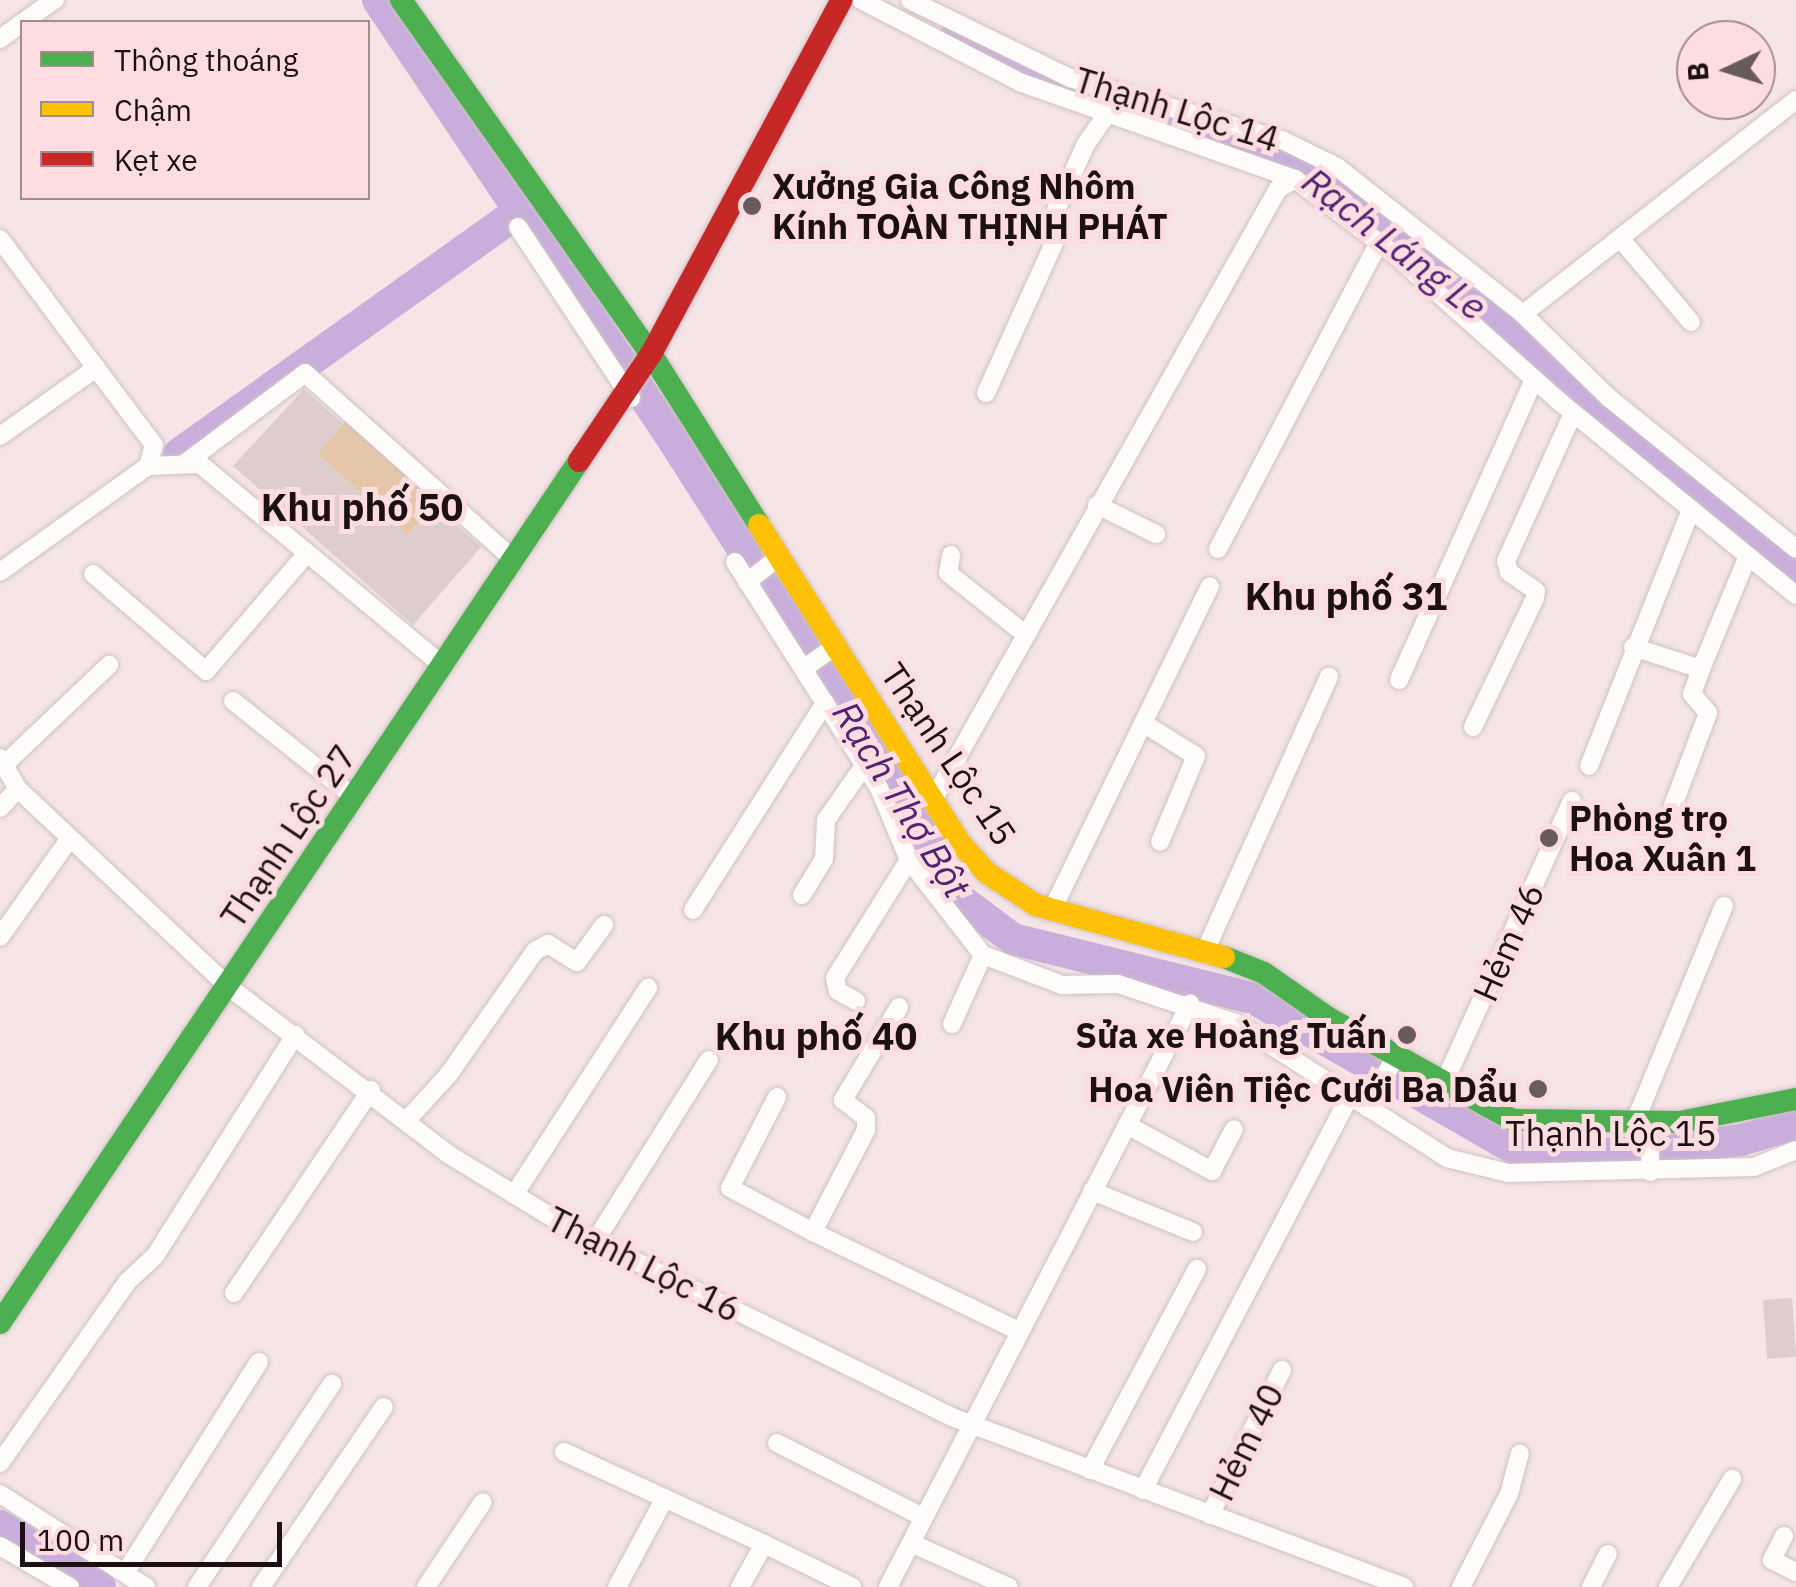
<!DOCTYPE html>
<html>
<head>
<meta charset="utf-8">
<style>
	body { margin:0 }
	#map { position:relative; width:1796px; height:1587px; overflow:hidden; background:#f6e5e7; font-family:"IBM Plex Sans",sans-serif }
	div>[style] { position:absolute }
	.green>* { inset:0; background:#e5c6a8; transform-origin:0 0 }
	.river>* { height:32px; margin:-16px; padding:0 16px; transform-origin:16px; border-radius:16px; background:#c8addd }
	.building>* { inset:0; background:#ddcecd; transform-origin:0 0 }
	.roads { filter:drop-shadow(0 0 2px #cfc1c3) drop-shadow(0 0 2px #cfc1c3) }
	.street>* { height:18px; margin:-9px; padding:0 9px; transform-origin:9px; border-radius:9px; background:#fefbfb }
	.fast>* { height:22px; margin:-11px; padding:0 11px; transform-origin:11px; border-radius:11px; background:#4caf50 }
	.slow>* { height:22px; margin:-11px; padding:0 11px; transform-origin:11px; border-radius:11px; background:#ffc107 }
	.jam>* { height:22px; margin:-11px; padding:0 11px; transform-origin:11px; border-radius:11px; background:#c62828 }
	.dots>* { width:28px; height:28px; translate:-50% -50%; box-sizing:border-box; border:5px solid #fedde1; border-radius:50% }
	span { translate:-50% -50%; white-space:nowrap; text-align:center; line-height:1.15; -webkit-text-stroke:10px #fedde1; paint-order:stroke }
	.street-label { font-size:35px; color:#1d1012 }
	.poi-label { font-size:35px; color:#1d1012; font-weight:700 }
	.left { translate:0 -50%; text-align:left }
	.right { translate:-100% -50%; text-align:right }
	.water-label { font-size:38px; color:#4f2474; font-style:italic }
	.neighbourhood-label { font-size:38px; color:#1d1012; font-weight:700 }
	.legend { position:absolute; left:20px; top:20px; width:350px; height:180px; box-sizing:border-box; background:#fedde1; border:2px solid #a48b8e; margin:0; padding:12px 18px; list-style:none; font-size:30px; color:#1d1012 }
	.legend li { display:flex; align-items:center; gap:20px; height:50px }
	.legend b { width:50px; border:2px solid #a48b8e }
	.north { position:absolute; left:1676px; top:20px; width:100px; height:100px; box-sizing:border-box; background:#fedde1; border:2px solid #a48b8e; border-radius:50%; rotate:266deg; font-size:28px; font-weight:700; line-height:40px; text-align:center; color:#1d1012 }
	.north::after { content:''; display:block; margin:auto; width:35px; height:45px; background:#695b5d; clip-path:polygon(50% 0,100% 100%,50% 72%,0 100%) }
	.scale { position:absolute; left:20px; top:1522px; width:262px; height:45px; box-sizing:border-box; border:5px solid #1d1012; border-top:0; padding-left:12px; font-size:30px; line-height:35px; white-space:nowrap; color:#1d1012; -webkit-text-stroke:8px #fedde1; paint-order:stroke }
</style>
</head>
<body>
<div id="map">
	<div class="green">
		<i style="left:347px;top:420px;width:122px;height:45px;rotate:42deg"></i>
	</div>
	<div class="river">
		<i style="left:378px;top:0;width:517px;rotate:56.13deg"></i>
		<i style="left:666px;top:429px;width:470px;rotate:57.4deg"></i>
		<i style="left:919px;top:825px;width:83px;rotate:61.9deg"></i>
		<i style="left:958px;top:898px;width:69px;rotate:36.7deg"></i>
		<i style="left:1013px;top:939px;width:249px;rotate:13.9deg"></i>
		<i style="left:1255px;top:999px;width:300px;rotate:30deg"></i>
		<i style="left:1515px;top:1149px;width:104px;rotate:2.8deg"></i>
		<i style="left:1619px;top:1154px;width:123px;rotate:-6.5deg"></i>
		<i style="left:1741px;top:1140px;width:57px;rotate:-16.2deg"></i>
		<i style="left:953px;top:40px;width:119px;rotate:23.8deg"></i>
		<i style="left:1062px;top:88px;width:206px;rotate:16.3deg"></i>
		<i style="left:1260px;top:146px;width:68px;rotate:26.2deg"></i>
		<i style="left:1321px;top:176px;width:620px;rotate:40.03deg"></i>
		<i style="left:179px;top:454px;width:419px;rotate:-35.5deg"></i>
		<i style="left:0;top:1526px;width:117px;rotate:31.4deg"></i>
	</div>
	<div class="building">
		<i style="clip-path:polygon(304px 389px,343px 424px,317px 454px,408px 535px,434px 505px,481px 547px,413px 625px,233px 466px)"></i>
		<i style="left:1792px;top:1298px;width:59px;height:29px;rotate:86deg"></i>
	</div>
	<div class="roads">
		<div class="street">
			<i style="left:861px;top:0;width:181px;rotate:27.3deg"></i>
			<i style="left:1022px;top:83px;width:289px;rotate:19.4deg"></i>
			<i style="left:910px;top:0;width:178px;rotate:26deg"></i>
			<i style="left:1070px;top:78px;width:221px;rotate:16.3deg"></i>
			<i style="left:1282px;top:140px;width:61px;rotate:26.1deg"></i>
			<i style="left:1337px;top:167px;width:237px;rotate:38.3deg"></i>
			<i style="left:1523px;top:314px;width:120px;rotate:44.3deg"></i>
			<i style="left:1609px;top:398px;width:240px;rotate:38.9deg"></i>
			<i style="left:23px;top:22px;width:39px;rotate:-35deg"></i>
			<i style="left:0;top:39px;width:27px;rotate:-36deg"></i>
			<i style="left:518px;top:227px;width:205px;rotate:56.5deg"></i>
			<i style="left:1620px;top:238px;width:110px;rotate:49.8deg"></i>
			<i style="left:0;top:239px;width:161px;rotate:53.3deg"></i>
			<i style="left:1523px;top:314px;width:347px;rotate:-38.1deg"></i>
			<i style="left:986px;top:393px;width:169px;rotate:-65.6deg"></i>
			<i style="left:1056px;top:239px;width:19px;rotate:-106deg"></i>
			<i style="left:1051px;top:221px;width:85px;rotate:-65.6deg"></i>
			<i style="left:1086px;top:144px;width:38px;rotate:-55deg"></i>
			<i style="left:0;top:436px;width:118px;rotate:-35.3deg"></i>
			<i style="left:96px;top:368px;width:96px;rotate:53deg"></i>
			<i style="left:154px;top:445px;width:22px;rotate:106deg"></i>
			<i style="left:184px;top:464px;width:151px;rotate:-36.9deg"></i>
			<i style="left:305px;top:373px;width:279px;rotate:41.8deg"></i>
			<i style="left:1097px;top:505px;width:66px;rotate:26.2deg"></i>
			<i style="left:1218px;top:549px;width:347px;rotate:-62.3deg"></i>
			<i style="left:951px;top:555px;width:18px;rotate:99deg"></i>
			<i style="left:948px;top:573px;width:98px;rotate:38.4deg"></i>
			<i style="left:735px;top:562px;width:268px;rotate:57.5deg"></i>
			<i style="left:879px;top:788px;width:78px;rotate:67.4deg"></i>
			<i style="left:909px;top:860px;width:120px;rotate:52.1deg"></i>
			<i style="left:983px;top:955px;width:85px;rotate:20.8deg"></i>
			<i style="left:1062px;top:985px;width:56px;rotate:-1deg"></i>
			<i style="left:1118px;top:984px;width:124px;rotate:18.3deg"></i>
			<i style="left:1236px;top:1023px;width:250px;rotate:32.6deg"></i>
			<i style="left:1447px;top:1158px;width:63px;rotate:13.8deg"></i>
			<i style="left:1508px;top:1173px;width:246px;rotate:-1.4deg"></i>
			<i style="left:1754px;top:1167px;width:45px;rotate:-22deg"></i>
			<i style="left:0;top:572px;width:182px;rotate:-35.6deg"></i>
			<i style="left:148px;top:466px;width:52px;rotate:-2.2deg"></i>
			<i style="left:200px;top:464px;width:315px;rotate:39.7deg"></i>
			<i style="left:93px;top:574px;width:149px;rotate:40.6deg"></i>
			<i style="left:206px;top:671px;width:155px;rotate:-49.4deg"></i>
			<i style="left:747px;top:582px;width:39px;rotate:-38deg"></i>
			<i style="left:1633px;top:647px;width:71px;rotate:17.9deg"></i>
			<i style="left:1701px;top:669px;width:120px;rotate:-67.5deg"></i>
			<i style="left:803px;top:669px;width:39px;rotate:-35deg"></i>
			<i style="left:1399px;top:680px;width:330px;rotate:-65.8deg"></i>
			<i style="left:233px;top:701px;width:156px;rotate:38.5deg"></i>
			<i style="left:1143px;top:723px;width:62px;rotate:31.9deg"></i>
			<i style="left:1196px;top:756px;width:93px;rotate:112.7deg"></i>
			<i style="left:1473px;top:727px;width:143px;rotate:-64.3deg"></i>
			<i style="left:1535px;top:598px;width:7px;rotate:-82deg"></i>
			<i style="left:1536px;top:591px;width:33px;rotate:-145deg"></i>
			<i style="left:1509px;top:572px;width:11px;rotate:-105deg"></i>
			<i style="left:1506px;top:561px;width:162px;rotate:-65.6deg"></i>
			<i style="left:0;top:758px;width:36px;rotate:60deg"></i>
			<i style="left:18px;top:789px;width:289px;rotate:43.2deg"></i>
			<i style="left:229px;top:987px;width:275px;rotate:37.3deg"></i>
			<i style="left:448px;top:1154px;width:148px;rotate:31.4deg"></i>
			<i style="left:574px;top:1231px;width:421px;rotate:26.2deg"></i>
			<i style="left:952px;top:1417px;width:483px;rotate:20.6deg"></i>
			<i style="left:5px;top:764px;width:144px;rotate:-43.6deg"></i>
			<i style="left:1589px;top:766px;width:276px;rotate:-68.3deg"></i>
			<i style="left:933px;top:800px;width:702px;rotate:-60.55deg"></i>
			<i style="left:1278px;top:189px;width:20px;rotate:-30deg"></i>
			<i style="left:1295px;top:179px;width:126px;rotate:37.2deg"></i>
			<i style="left:1395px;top:255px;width:221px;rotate:41.7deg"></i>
			<i style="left:1560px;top:402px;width:305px;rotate:39.3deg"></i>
			<i style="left:0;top:808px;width:26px;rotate:-47deg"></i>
			<i style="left:1671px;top:811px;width:105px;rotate:-69.3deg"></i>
			<i style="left:1708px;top:713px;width:25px;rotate:-130deg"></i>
			<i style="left:1692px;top:694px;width:27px;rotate:-70deg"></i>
			<i style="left:802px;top:895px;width:42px;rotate:-58.6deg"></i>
			<i style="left:824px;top:859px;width:39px;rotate:-87deg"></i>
			<i style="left:826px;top:820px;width:66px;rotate:-54.9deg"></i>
			<i style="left:693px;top:910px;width:246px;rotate:-57.5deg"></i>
			<i style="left:1052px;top:910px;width:360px;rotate:-64deg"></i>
			<i style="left:0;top:937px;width:121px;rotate:-54.7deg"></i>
			<i style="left:1206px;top:949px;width:299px;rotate:-65.7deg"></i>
			<i style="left:856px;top:1001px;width:21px;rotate:-151deg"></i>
			<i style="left:838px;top:991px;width:13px;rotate:-103deg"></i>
			<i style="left:835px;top:978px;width:139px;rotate:-57.9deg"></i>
			<i style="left:899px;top:1007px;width:109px;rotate:121.1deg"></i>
			<i style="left:843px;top:1100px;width:29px;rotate:38deg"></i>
			<i style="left:866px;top:1118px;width:12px;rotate:90deg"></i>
			<i style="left:866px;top:1130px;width:115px;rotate:117.5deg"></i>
			<i style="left:813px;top:1232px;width:226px;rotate:25.7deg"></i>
			<i style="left:952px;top:1024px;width:76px;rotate:-65.8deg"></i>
			<i style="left:1444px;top:1083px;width:310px;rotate:-65.6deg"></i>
			<i style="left:777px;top:1097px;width:102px;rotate:117.3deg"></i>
			<i style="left:730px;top:1188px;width:94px;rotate:27.9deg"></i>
			<i style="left:1368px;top:1108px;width:58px;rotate:-62.1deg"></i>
			<i style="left:407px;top:1120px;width:62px;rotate:-47.6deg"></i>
			<i style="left:449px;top:1074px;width:150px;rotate:-55deg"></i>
			<i style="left:535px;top:951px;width:15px;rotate:-28deg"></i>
			<i style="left:548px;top:944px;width:34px;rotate:32deg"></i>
			<i style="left:577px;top:962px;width:46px;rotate:-53.9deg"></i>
			<i style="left:1648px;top:1123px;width:49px;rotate:86.5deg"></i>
			<i style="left:1634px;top:1124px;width:236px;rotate:-67.6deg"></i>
			<i style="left:1127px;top:1125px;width:97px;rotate:28.4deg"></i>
			<i style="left:1212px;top:1171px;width:47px;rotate:-62.4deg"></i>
			<i style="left:1092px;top:1191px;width:109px;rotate:22.1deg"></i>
			<i style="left:514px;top:1195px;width:247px;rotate:-57.1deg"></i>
			<i style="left:594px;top:1243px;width:216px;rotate:-57.9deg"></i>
			<i style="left:234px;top:1293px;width:245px;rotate:-56deg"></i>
			<i style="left:777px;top:1443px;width:164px;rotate:26.9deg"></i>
			<i style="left:564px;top:1452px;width:220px;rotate:24.7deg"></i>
			<i style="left:764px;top:1544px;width:49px;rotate:119.2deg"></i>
			<i style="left:0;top:1463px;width:221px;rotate:-54.9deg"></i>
			<i style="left:127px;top:1282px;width:38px;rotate:-43deg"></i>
			<i style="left:155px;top:1256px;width:262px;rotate:-57.6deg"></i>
			<i style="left:1090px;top:1470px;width:228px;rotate:-62deg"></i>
			<i style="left:1143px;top:1490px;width:445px;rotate:-62.3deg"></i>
			<i style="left:0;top:1494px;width:173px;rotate:32.5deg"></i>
			<i style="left:1210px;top:1515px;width:162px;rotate:-63.6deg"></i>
			<i style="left:1784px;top:1536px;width:27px;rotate:117deg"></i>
			<i style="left:1772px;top:1560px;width:27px;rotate:27deg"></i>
			<i style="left:911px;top:1543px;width:107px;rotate:24.2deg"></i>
			<i style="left:764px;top:1544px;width:98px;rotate:26deg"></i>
			<i style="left:0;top:1546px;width:81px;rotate:30.4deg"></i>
			<i style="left:125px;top:1573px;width:250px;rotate:-57.6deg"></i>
			<i style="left:197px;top:1587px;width:244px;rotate:-56.4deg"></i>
			<i style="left:261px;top:1587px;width:218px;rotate:-55.7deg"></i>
			<i style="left:426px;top:1587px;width:102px;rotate:-56.2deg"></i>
			<i style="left:617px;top:1587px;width:101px;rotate:-61.7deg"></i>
			<i style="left:888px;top:1587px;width:657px;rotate:-62.62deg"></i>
			<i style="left:1461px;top:1587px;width:105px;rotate:-62.7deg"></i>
			<i style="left:1509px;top:1494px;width:42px;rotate:-75deg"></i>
			<i style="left:1591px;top:1587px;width:37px;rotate:-63deg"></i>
			<i style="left:1668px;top:1587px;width:126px;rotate:-59.3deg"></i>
		</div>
		<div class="fast">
			<i style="left:401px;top:0;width:433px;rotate:54.8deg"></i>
			<i style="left:651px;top:354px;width:202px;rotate:57.7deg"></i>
			<i style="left:1224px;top:957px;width:43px;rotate:21.8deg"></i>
			<i style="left:1264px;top:973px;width:80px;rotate:34.9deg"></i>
			<i style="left:1330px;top:1019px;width:209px;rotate:28.9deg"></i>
			<i style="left:1513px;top:1120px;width:167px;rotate:0.7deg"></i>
			<i style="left:1680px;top:1122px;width:118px;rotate:-11.2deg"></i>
			<i style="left:0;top:1323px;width:1038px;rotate:-56.11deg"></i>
		</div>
		<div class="slow">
			<i style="left:759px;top:525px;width:376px;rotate:57.7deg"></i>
			<i style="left:960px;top:843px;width:40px;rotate:48deg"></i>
			<i style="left:987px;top:873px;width:59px;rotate:33.1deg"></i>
			<i style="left:1036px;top:905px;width:195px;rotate:15.5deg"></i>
		</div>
		<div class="jam">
			<i style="left:579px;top:461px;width:129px;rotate:-56.1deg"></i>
			<i style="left:651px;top:354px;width:402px;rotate:-61.7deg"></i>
		</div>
	</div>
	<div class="dots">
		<i style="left:752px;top:206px;background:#695b5d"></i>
		<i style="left:1549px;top:838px;background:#695b5d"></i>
		<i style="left:1407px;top:1035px;background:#695b5d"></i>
		<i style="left:1538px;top:1089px;background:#695b5d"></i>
	</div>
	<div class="street-label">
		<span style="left:1177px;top:109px;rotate:17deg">Thạnh Lộc 14</span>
		<span style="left:949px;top:754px;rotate:56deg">Thạnh Lộc 15</span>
		<span style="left:288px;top:836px;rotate:-56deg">Thạnh Lộc 27</span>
		<span style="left:1508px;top:942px;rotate:-66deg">Hẻm 46</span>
		<span style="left:1611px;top:1133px">Thạnh Lộc 15</span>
		<span style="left:644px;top:1264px;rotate:27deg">Thạnh Lộc 16</span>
		<span style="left:1246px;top:1442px;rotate:-64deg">Hẻm 40</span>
	</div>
	<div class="poi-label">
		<span class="left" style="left:772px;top:206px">Xưởng Gia Công Nhôm<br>Kính TOÀN THỊNH PHÁT</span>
		<span class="left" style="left:1569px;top:838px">Phòng trọ<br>Hoa Xuân 1</span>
		<span class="right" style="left:1387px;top:1035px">Sửa xe Hoàng Tuấn</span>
		<span class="right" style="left:1518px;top:1089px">Hoa Viên Tiệc Cưới Ba Dẩu</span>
	</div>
	<div class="water-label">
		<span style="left:1395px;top:243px;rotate:38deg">Rạch Láng Le</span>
		<span style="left:902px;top:799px;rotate:58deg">Rạch Thợ Bột</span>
	</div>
	<div class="neighbourhood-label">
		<span style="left:362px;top:507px">Khu phố 50</span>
		<span style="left:1346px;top:596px">Khu phố 31</span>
		<span style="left:816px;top:1036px">Khu phố 40</span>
	</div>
	<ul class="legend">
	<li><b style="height:12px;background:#4caf50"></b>Thông thoáng</li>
	<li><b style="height:12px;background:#ffc107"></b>Chậm</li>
	<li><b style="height:12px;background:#c62828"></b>Kẹt xe</li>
	</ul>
	<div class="north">B</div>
	<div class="scale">100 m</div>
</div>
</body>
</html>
